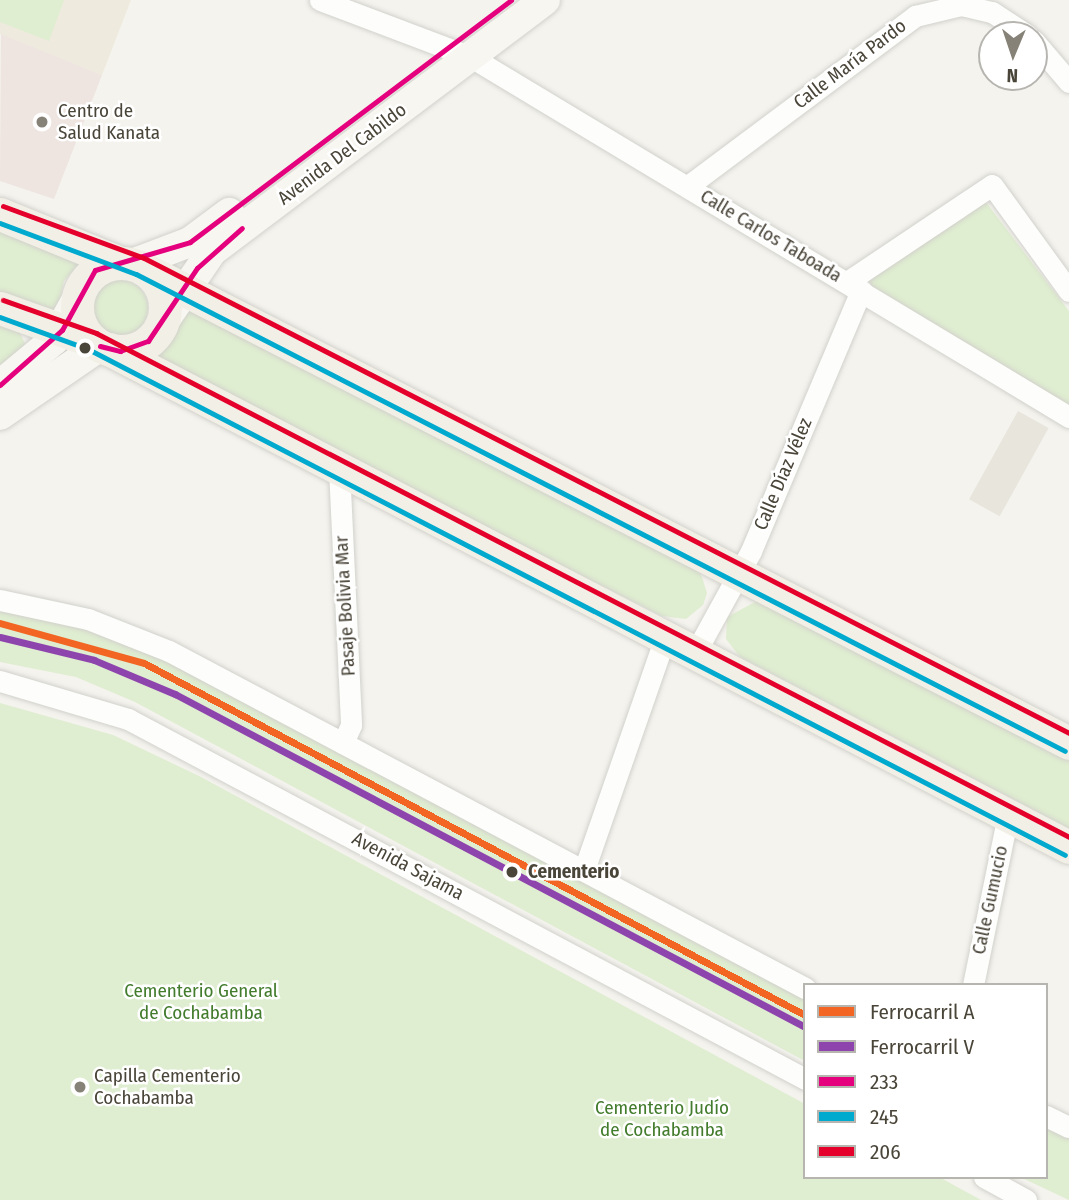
<!DOCTYPE html>
<html>
<head>
<meta charset="utf-8">
<style>
	body { margin:0 }
	#map { position:relative; width:1069px; height:1200px; overflow:hidden; background:#f4f3ee; font-family:"Fira Sans Condensed",sans-serif }
	div>[style] { position:absolute }
	.residential>* { inset:0; background:#e7e5dc; transform-origin:0 0 }
	.education>* { inset:0; background:#eeebde }
	.medical>* { inset:0; background:#eee4e0 }
	.green>* { inset:0; background:#dfedd0 }
	.round { border-radius:50% }
	.roads { filter:drop-shadow(0 0 2px #d2d1cc) drop-shadow(0 0 2px #d2d1cc) }
	.street>* { height:21px; margin:-10.5px; padding:0 10.5px; transform-origin:10.5px; border-radius:10.5px; background:#fdfdfc }
	.secondary>* { height:30px; margin:-15px; padding:0 15px; transform-origin:15px; border-radius:15px; background:#f7f6f1 }
	.primary>* { height:33px; margin:-16.5px; padding:0 16.5px; transform-origin:16.5px; border-radius:16.5px; background:#f2f0e6 }
	.primary>.ring { margin:-16.5px; padding:0; box-sizing:content-box; background:none; border:33px solid #f2f0e6; border-radius:50% }
	.bus-1>* { height:5px; margin:-2.5px; padding:0 2.5px; transform-origin:2.5px; border-radius:2.5px; background:#e5007d }
	.bus-2>* { height:5px; margin:-2.5px; padding:0 2.5px; transform-origin:2.5px; border-radius:2.5px; background:#00a9ce }
	.bus-3>* { height:5px; margin:-2.5px; padding:0 2.5px; transform-origin:2.5px; border-radius:2.5px; background:#e4002b }
	.rail-1>* { height:7px; margin:-3.5px; padding:0 3.5px; transform-origin:3.5px; border-radius:3.5px; background:#f26522 }
	.rail-2>* { height:7px; margin:-3.5px; padding:0 3.5px; transform-origin:3.5px; border-radius:3.5px; background:#8e44ad }
	.dots>* { width:19px; height:19px; translate:-50% -50%; box-sizing:border-box; border:4px solid #fff; border-radius:50% }
	span { translate:-50% -50%; white-space:nowrap; text-align:center; line-height:1.15; -webkit-text-stroke:5px #fff; paint-order:stroke }
	.street-label { font-size:19px; color:#4a4539 }
	.poi-label { font-size:19px; color:#4a4539 }
	.left { translate:0 -50%; text-align:left }
	.stop-label { font-size:19px; color:#4a4539; font-weight:700 }
	.park-label { font-size:19px; color:#437c2d }
	.legend { position:absolute; left:803px; top:983px; width:245px; height:196px; box-sizing:border-box; background:#fff; border:2px solid #b7b5b0; margin:0; padding:9px 12px; list-style:none; font-size:21px; color:#4a4539 }
	.legend li { display:flex; align-items:center; gap:14px; height:35px }
	.legend b { width:35px; border:2px solid #b7b5b0 }
	.north { position:absolute; left:978px; top:21px; width:70px; height:70px; box-sizing:border-box; background:#fff; border:2px solid #b7b5b0; border-radius:50%; rotate:182deg; font-size:19px; font-weight:700; line-height:28px; text-align:center; color:#4a4539 }
	.north::after { content:''; display:block; margin:auto; width:24px; height:32px; background:#868278; clip-path:polygon(50% 0,100% 100%,50% 72%,0 100%) }
</style>
</head>
<body>
<div id="map">
	<div class="residential">
		<i style="left:1018px;top:411px;width:35px;height:101px;rotate:29deg"></i>
	</div>
	<div class="education">
		<i style="clip-path:polygon(0 0,131px 0,102px 75px,0 34px)"></i>
	</div>
	<div class="medical">
		<i style="clip-path:polygon(1px 34px,102px 75px,54px 199px,0 181px)"></i>
	</div>
	<div class="green">
		<i style="clip-path:polygon(0 0,64px 0,49px 41px,0 22px)"></i>
		<i style="clip-path:polygon(985px 201px,1069px 311px,1069px 410px,862px 283px)"></i>
		<i style="clip-path:polygon(0 229px,83px 259px,64px 281px,57px 312px,0 292px)"></i>
		<i class="round" style="left:92px;top:280px;width:56px;height:56px"></i>
		<i style="clip-path:polygon(184px 306px,700px 571px,707px 593px,703px 605px,686px 619px,662px 616px,156px 360px,175px 335px)"></i>
		<i style="clip-path:polygon(0 324px,20px 333px,27px 348px,0 376px)"></i>
		<i style="clip-path:polygon(757px 601px,1069px 759px,1069px 828px,740px 657px,726px 639px,727px 617px)"></i>
		<i style="clip-path:polygon(0 605px,137px 643px,805px 997px,805px 1061px,135px 702px,76px 677px,0 662px)"></i>
		<i style="clip-path:polygon(0 703px,113px 735px,199px 776px,805px 1104px,805px 1177px,939px 1177px,981px 1200px,0 1200px)"></i>
		<i style="clip-path:polygon(1046px 1126px,1069px 1138px,1069px 1200px,1020px 1177px,1046px 1177px)"></i>
	</div>
	<div class="roads">
		<div class="street">
			<i style="left:320px;top:0;width:161px;rotate:20.7deg"></i>
			<i style="left:471px;top:57px;width:698px;rotate:31.05deg"></i>
			<i style="left:1034px;top:41px;width:54px;rotate:49.5deg"></i>
			<i style="left:688px;top:186px;width:284px;rotate:-36.8deg"></i>
			<i style="left:915px;top:16px;width:47px;rotate:-13.4deg"></i>
			<i style="left:961px;top:5px;width:32px;rotate:13deg"></i>
			<i style="left:992px;top:12px;width:42px;rotate:33.3deg"></i>
			<i style="left:847px;top:282px;width:174px;rotate:-33.8deg"></i>
			<i style="left:992px;top:185px;width:131px;rotate:54deg"></i>
			<i style="left:339px;top:468px;width:257px;rotate:87.3deg"></i>
			<i style="left:351px;top:725px;width:20px;rotate:114deg"></i>
			<i style="left:0;top:600px;width:90px;rotate:12.2deg"></i>
			<i style="left:88px;top:619px;width:87px;rotate:21.6deg"></i>
			<i style="left:169px;top:651px;width:720px;rotate:27.92deg"></i>
			<i style="left:695px;top:653px;width:116px;rotate:-61.2deg"></i>
			<i style="left:751px;top:551px;width:283px;rotate:-67.1deg"></i>
			<i style="left:0;top:681px;width:134px;rotate:16.5deg"></i>
			<i style="left:128px;top:719px;width:767px;rotate:28deg"></i>
			<i style="left:584px;top:870px;width:246px;rotate:-70.8deg"></i>
			<i style="left:973px;top:985px;width:174px;rotate:-78.4deg"></i>
			<i style="left:1046px;top:1116px;width:25px;rotate:26deg"></i>
			<i style="left:984px;top:1177px;width:48px;rotate:28.7deg"></i>
		</div>
		<div class="secondary">
			<i style="left:132px;top:264px;width:62px;rotate:-20.8deg"></i>
			<i style="left:190px;top:242px;width:49px;rotate:-36.6deg"></i>
			<i style="left:160px;top:327px;width:92px;rotate:-55.6deg"></i>
			<i style="left:212px;top:251px;width:417px;rotate:-37deg"></i>
			<i style="left:0;top:385px;width:70px;rotate:-39.8deg"></i>
			<i style="left:54px;top:340px;width:45px;rotate:-60.6deg"></i>
			<i style="left:0;top:415px;width:121px;rotate:-34.6deg"></i>
		</div>
		<div class="primary">
			<i style="left:0;top:214px;width:130px;rotate:22.2deg"></i>
			<i class="ring" style="left:77px;top:263px;width:55px;height:55px"></i>
			<i style="left:146px;top:270px;width:1037px;rotate:27.13deg"></i>
			<i style="left:0;top:308px;width:98px;rotate:19.7deg"></i>
			<i style="left:109px;top:349px;width:1081px;rotate:27.42deg"></i>
		</div>
	</div>
	<div class="bus-1">
		<i style="left:100px;top:346px;width:21px;rotate:14deg"></i>
		<i style="left:120px;top:351px;width:30px;rotate:-20deg"></i>
		<i style="left:148px;top:341px;width:88px;rotate:-56.1deg"></i>
		<i style="left:197px;top:268px;width:60px;rotate:-41.6deg"></i>
		<i style="left:0;top:385px;width:83px;rotate:-41.6deg"></i>
		<i style="left:62px;top:330px;width:68px;rotate:-61.2deg"></i>
		<i style="left:95px;top:270px;width:99px;rotate:-16.4deg"></i>
		<i style="left:190px;top:242px;width:402px;rotate:-37deg"></i>
	</div>
	<div class="bus-2">
		<i style="left:0;top:223px;width:145px;rotate:20.6deg"></i>
		<i style="left:136px;top:274px;width:1044px;rotate:27.18deg"></i>
		<i style="left:0;top:317px;width:94px;rotate:20deg"></i>
		<i style="left:88px;top:349px;width:1100px;rotate:27.38deg"></i>
	</div>
	<div class="bus-3">
		<i style="left:3px;top:206px;width:150px;rotate:20.2deg"></i>
		<i style="left:144px;top:258px;width:1040px;rotate:27.18deg"></i>
		<i style="left:3px;top:300px;width:99px;rotate:19.5deg"></i>
		<i style="left:96px;top:333px;width:1096px;rotate:27.38deg"></i>
	</div>
	<div class="rail-1">
		<i style="left:0;top:623px;width:149px;rotate:15.5deg"></i>
		<i style="left:144px;top:663px;width:749px;rotate:28.04deg"></i>
	</div>
	<div class="rail-2">
		<i style="left:0;top:637px;width:97px;rotate:13.7deg"></i>
		<i style="left:94px;top:660px;width:88px;rotate:22.8deg"></i>
		<i style="left:175px;top:694px;width:713px;rotate:27.86deg"></i>
	</div>
	<div class="dots">
		<i style="left:42px;top:122px;background:#868278"></i>
		<i style="left:85px;top:348px;background:#4a4539"></i>
		<i style="left:512px;top:872px;background:#4a4539"></i>
		<i style="left:80px;top:1087px;background:#868278"></i>
	</div>
	<div class="street-label">
		<span style="left:850px;top:64px;rotate:-37deg">Calle María Pardo</span>
		<span style="left:342px;top:154px;rotate:-37deg">Avenida Del Cabildo</span>
		<span style="left:771px;top:236px;rotate:31deg">Calle Carlos Taboada</span>
		<span style="left:783px;top:474px;rotate:-67deg">Calle Díaz Vélez</span>
		<span style="left:345px;top:606px;rotate:-93deg">Pasaje Bolivia Mar</span>
		<span style="left:408px;top:866px;rotate:28deg">Avenida Sajama</span>
		<span style="left:990px;top:900px;rotate:-78deg">Calle Gumucio</span>
	</div>
	<div class="poi-label">
		<span class="left" style="left:58px;top:122px">Centro de<br>Salud Kanata</span>
		<span class="left" style="left:94px;top:1087px">Capilla Cementerio<br>Cochabamba</span>
	</div>
	<div class="stop-label">
		<span class="left" style="left:528px;top:872px">Cementerio</span>
	</div>
	<div class="park-label">
		<span style="left:201px;top:1002px">Cementerio General<br>de Cochabamba</span>
		<span style="left:662px;top:1119px">Cementerio Judío<br>de Cochabamba</span>
	</div>
	<ul class="legend">
	<li><b style="height:9px;background:#f26522"></b>Ferrocarril A</li>
	<li><b style="height:9px;background:#8e44ad"></b>Ferrocarril V</li>
	<li><b style="height:9px;background:#e5007d"></b>233</li>
	<li><b style="height:9px;background:#00a9ce"></b>245</li>
	<li><b style="height:9px;background:#e4002b"></b>206</li>
	</ul>
	<div class="north">N</div>
</div>
</body>
</html>
